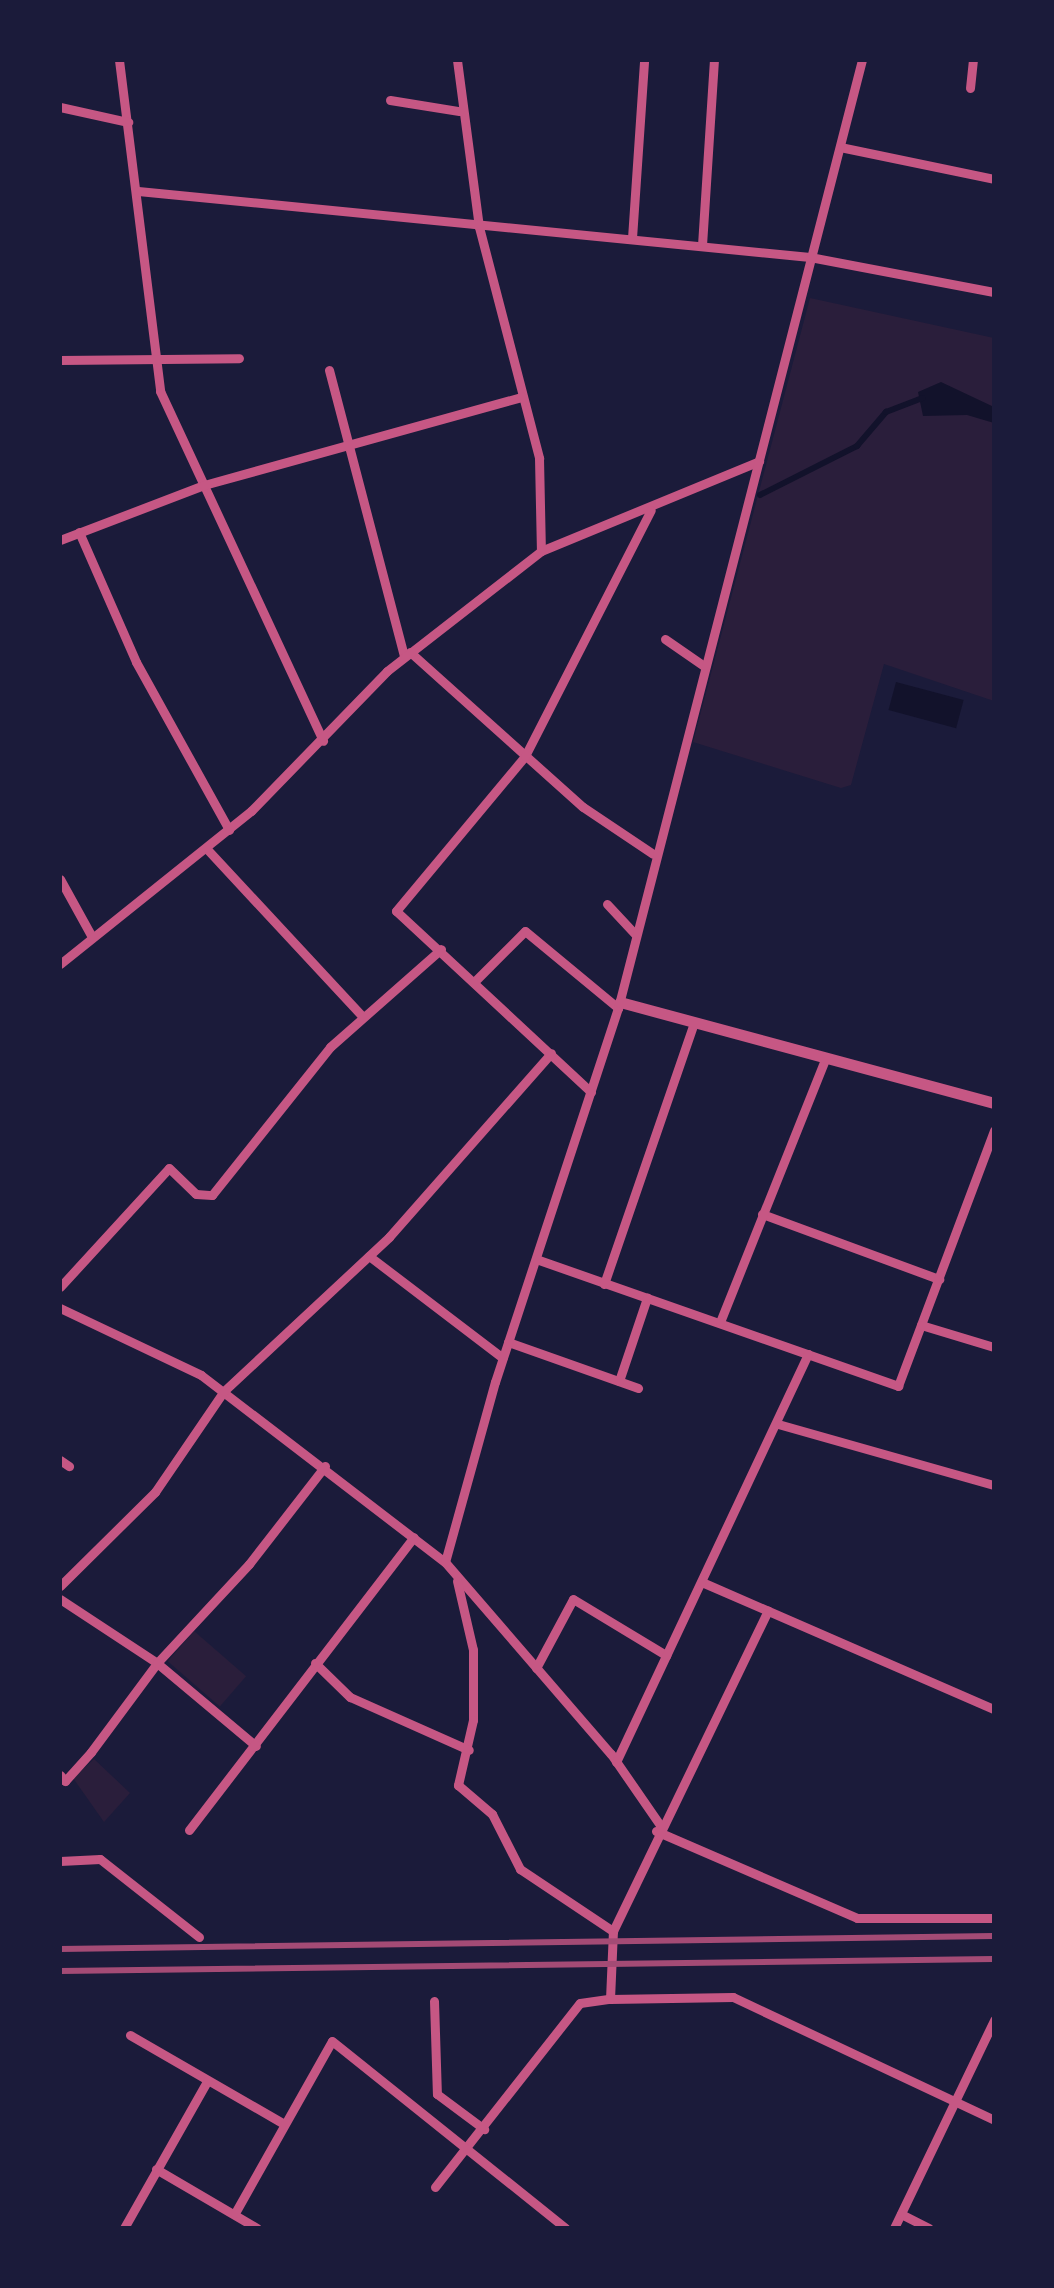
<!DOCTYPE html>
<html>
<head>
<meta charset="utf-8">
<style>
	body { margin:0 }
	#map { position:relative; width:1054px; height:2288px; overflow:hidden; background:#1b1b3a; font-family:"DM Sans",sans-serif }
	div>[style] { position:absolute }
	.green>* { inset:0; background:#2a1e3b; transform-origin:0 0 }
	.water>* { inset:0; background:#12122b; transform-origin:0 0 }
	.stream>* { height:6px; margin:-3px; padding:0 3px; transform-origin:3px; border-radius:3px; background:#12122b }
	.minor>* { height:9px; margin:-4.5px; padding:0 4.5px; transform-origin:4.5px; border-radius:4.5px; background:#c65784 }
	.tertiary>* { height:11px; margin:-5.5px; padding:0 5.5px; transform-origin:5.5px; border-radius:5.5px; background:#c65784 }
	.rail>* { height:6px; margin:-3px; padding:0 3px; transform-origin:3px; border-radius:3px; background:#a44b75 }
	span { translate:-50% -50%; white-space:nowrap; text-align:center; line-height:1.15; -webkit-text-stroke:10px #1b1b3a; paint-order:stroke }
	.frame { position:absolute; inset:0; border:62px solid #1b1b3a; pointer-events:none }
</style>
</head>
<body>
<div id="map">
	<div class="green">
		<i style="clip-path:polygon(810px 298px,994px 338px,994px 701px,884px 664px,851px 785px,841px 788px,693px 742px)"></i>
		<i style="left:194px;top:1631px;width:69px;height:40px;rotate:41deg"></i>
		<i style="clip-path:polygon(94px 1759px,130px 1793px,104px 1822px,73px 1778px)"></i>
	</div>
	<div class="water">
		<i style="clip-path:polygon(941px 382px,994px 407px,994px 423px,967px 415px,923px 416px,918px 392px)"></i>
		<i style="left:896px;top:682px;width:70px;height:29px;rotate:15deg"></i>
	</div>
	<div class="stream">
		<i style="left:760px;top:495px;width:109px;rotate:-26.8deg"></i>
		<i style="left:857px;top:446px;width:45px;rotate:-49.5deg"></i>
		<i style="left:886px;top:412px;width:39px;rotate:-21deg"></i>
	</div>
	<div class="minor">
		<i style="left:119px;top:60px;width:334px;rotate:82.9deg"></i>
		<i style="left:160px;top:391px;width:386px;rotate:65deg"></i>
		<i style="left:457px;top:60px;width:168px;rotate:82.5deg"></i>
		<i style="left:479px;top:227px;width:239px;rotate:75.4deg"></i>
		<i style="left:539px;top:458px;width:93px;rotate:88.8deg"></i>
		<i style="left:970px;top:88px;width:28px;rotate:-84deg"></i>
		<i style="left:390px;top:100px;width:70px;rotate:9.1deg"></i>
		<i style="left:60px;top:107px;width:70px;rotate:12.4deg"></i>
		<i style="left:840px;top:147px;width:157px;rotate:11.7deg"></i>
		<i style="left:138px;top:191px;width:675px;rotate:5.61deg"></i>
		<i style="left:810px;top:257px;width:187px;rotate:10.8deg"></i>
		<i style="left:632px;top:238px;width:178px;rotate:-86.1deg"></i>
		<i style="left:702px;top:245px;width:185px;rotate:-86.3deg"></i>
		<i style="left:60px;top:360px;width:179px;rotate:-0.6deg"></i>
		<i style="left:329px;top:370px;width:296px;rotate:75.3deg"></i>
		<i style="left:79px;top:532px;width:142px;rotate:66.3deg"></i>
		<i style="left:136px;top:662px;width:192px;rotate:61deg"></i>
		<i style="left:60px;top:540px;width:154px;rotate:-20.9deg"></i>
		<i style="left:204px;top:485px;width:330px;rotate:-15.5deg"></i>
		<i style="left:665px;top:639px;width:47px;rotate:34.7deg"></i>
		<i style="left:410px;top:652px;width:232px;rotate:41.9deg"></i>
		<i style="left:583px;top:807px;width:84px;rotate:33.9deg"></i>
		<i style="left:206px;top:848px;width:229px;rotate:47.1deg"></i>
		<i style="left:60px;top:879px;width:66px;rotate:61.1deg"></i>
		<i style="left:607px;top:904px;width:41px;rotate:47deg"></i>
		<i style="left:60px;top:964px;width:245px;rotate:-38.7deg"></i>
		<i style="left:251px;top:811px;width:195px;rotate:-45.8deg"></i>
		<i style="left:387px;top:671px;width:195px;rotate:-37.9deg"></i>
		<i style="left:541px;top:551px;width:236px;rotate:-22.4deg"></i>
		<i style="left:476px;top:980px;width:69px;rotate:-45deg"></i>
		<i style="left:525px;top:931px;width:121px;rotate:39.6deg"></i>
		<i style="left:591px;top:1092px;width:266px;rotate:-137.1deg"></i>
		<i style="left:396px;top:911px;width:202px;rotate:-50.2deg"></i>
		<i style="left:525px;top:756px;width:276px;rotate:-62.9deg"></i>
		<i style="left:762px;top:1214px;width:189px;rotate:20.2deg"></i>
		<i style="left:369px;top:1256px;width:168px;rotate:37.3deg"></i>
		<i style="left:536px;top:1259px;width:384px;rotate:19.3deg"></i>
		<i style="left:898px;top:1386px;width:273px;rotate:-69.4deg"></i>
		<i style="left:604px;top:1284px;width:277px;rotate:-71deg"></i>
		<i style="left:60px;top:1287px;width:161px;rotate:-47.5deg"></i>
		<i style="left:169px;top:1168px;width:37px;rotate:44deg"></i>
		<i style="left:196px;top:1194px;width:16px;rotate:4deg"></i>
		<i style="left:212px;top:1195px;width:189px;rotate:-51.4deg"></i>
		<i style="left:330px;top:1047px;width:148px;rotate:-41.4deg"></i>
		<i style="left:60px;top:1308px;width:156px;rotate:25.4deg"></i>
		<i style="left:201px;top:1375px;width:307px;rotate:37.5deg"></i>
		<i style="left:445px;top:1562px;width:254px;rotate:49.2deg"></i>
		<i style="left:611px;top:1754px;width:86px;rotate:55.4deg"></i>
		<i style="left:720px;top:1322px;width:283px;rotate:-68.2deg"></i>
		<i style="left:921px;top:1325px;width:76px;rotate:16.8deg"></i>
		<i style="left:508px;top:1342px;width:138px;rotate:19.5deg"></i>
		<i style="left:619px;top:1381px;width:88px;rotate:-71.4deg"></i>
		<i style="left:778px;top:1424px;width:224px;rotate:15.8deg"></i>
		<i style="left:60px;top:1460px;width:11px;rotate:34deg"></i>
		<i style="left:445px;top:1562px;width:187px;rotate:-74.5deg"></i>
		<i style="left:495px;top:1382px;width:394px;rotate:-71.8deg"></i>
		<i style="left:618px;top:1008px;width:979px;rotate:-75.57deg"></i>
		<i style="left:457px;top:1581px;width:71px;rotate:76.9deg"></i>
		<i style="left:473px;top:1650px;width:70px;rotate:90deg"></i>
		<i style="left:473px;top:1720px;width:67px;rotate:103deg"></i>
		<i style="left:458px;top:1785px;width:45px;rotate:40.5deg"></i>
		<i style="left:492px;top:1814px;width:62px;rotate:63deg"></i>
		<i style="left:520px;top:1869px;width:112px;rotate:33.7deg"></i>
		<i style="left:704px;top:1583px;width:316px;rotate:23.5deg"></i>
		<i style="left:60px;top:1586px;width:134px;rotate:-44.7deg"></i>
		<i style="left:155px;top:1492px;width:122px;rotate:-55.7deg"></i>
		<i style="left:224px;top:1391px;width:226px;rotate:-43deg"></i>
		<i style="left:389px;top:1237px;width:245px;rotate:-48.6deg"></i>
		<i style="left:60px;top:1599px;width:116px;rotate:33.4deg"></i>
		<i style="left:157px;top:1663px;width:129px;rotate:40deg"></i>
		<i style="left:315px;top:1663px;width:49px;rotate:44.2deg"></i>
		<i style="left:350px;top:1697px;width:130px;rotate:24deg"></i>
		<i style="left:536px;top:1668px;width:78px;rotate:-61.8deg"></i>
		<i style="left:573px;top:1599px;width:109px;rotate:31.1deg"></i>
		<i style="left:616px;top:1762px;width:451px;rotate:-64.8deg"></i>
		<i style="left:60px;top:1775px;width:8px;rotate:50deg"></i>
		<i style="left:65px;top:1781px;width:39px;rotate:-48deg"></i>
		<i style="left:91px;top:1752px;width:111px;rotate:-53.4deg"></i>
		<i style="left:157px;top:1663px;width:135px;rotate:-47.1deg"></i>
		<i style="left:249px;top:1564px;width:124px;rotate:-52.2deg"></i>
		<i style="left:189px;top:1830px;width:369px;rotate:-52.5deg"></i>
		<i style="left:656px;top:1831px;width:219px;rotate:23.4deg"></i>
		<i style="left:857px;top:1918px;width:137px"></i>
		<i style="left:60px;top:1861px;width:40px;rotate:-2.9deg"></i>
		<i style="left:100px;top:1859px;width:126px;rotate:38.2deg"></i>
		<i style="left:610px;top:1999px;width:68px;rotate:-87.5deg"></i>
		<i style="left:613px;top:1931px;width:356px;rotate:-64.2deg"></i>
		<i style="left:434px;top:2001px;width:93px;rotate:88.2deg"></i>
		<i style="left:437px;top:2094px;width:59px;rotate:36.7deg"></i>
		<i style="left:130px;top:2035px;width:178px;rotate:30deg"></i>
		<i style="left:156px;top:2169px;width:117px;rotate:30.3deg"></i>
		<i style="left:435px;top:2187px;width:234px;rotate:-51.8deg"></i>
		<i style="left:580px;top:2003px;width:30px;rotate:-8deg"></i>
		<i style="left:610px;top:1999px;width:123px;rotate:-0.9deg"></i>
		<i style="left:733px;top:1997px;width:289px;rotate:25.2deg"></i>
		<i style="left:235px;top:2213px;width:197px;rotate:-60.6deg"></i>
		<i style="left:332px;top:2041px;width:299px;rotate:38.7deg"></i>
		<i style="left:901px;top:2214px;width:31px;rotate:27deg"></i>
		<i style="left:124px;top:2228px;width:169px;rotate:-60.5deg"></i>
		<i style="left:894px;top:2228px;width:231px;rotate:-64.3deg"></i>
	</div>
	<div class="tertiary">
		<i style="left:620px;top:1002px;width:387px;rotate:15.1deg"></i>
	</div>
	<div class="rail">
		<i style="left:60px;top:1949px;width:934px;rotate:-0.8deg"></i>
		<i style="left:60px;top:1971px;width:934px;rotate:-0.74deg"></i>
	</div>
	<div class="frame"></div>
</div>
</body>
</html>
